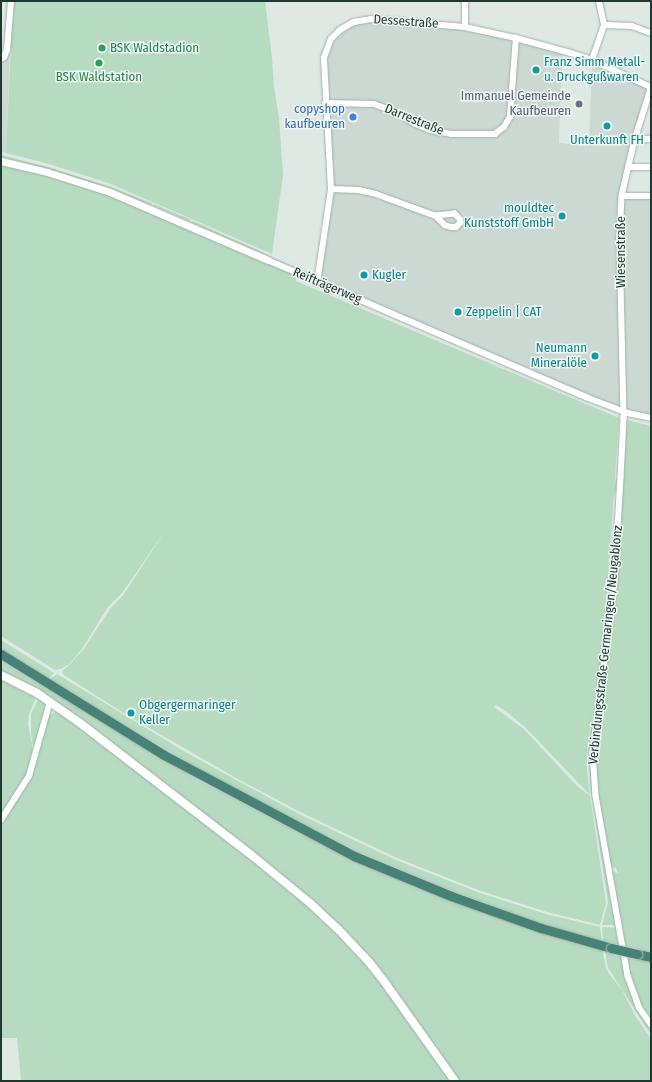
<!DOCTYPE html>
<html>
<head>
<meta charset="utf-8">
<style>
	body { margin:0 }
	#map { position:relative; width:652px; height:1082px; overflow:hidden; background:#dee9e4; font-family:"Fira Sans Condensed",sans-serif }
	div>[style] { position:absolute }
	.built>* { inset:0; background:#ccd9d3 }
	.green>* { inset:0; background:#b6dbc1; transform-origin:0 0 }
	.roads { filter:drop-shadow(0 0 1px #a1b1ab) drop-shadow(0 0 1px #a1b1ab) }
	.minor>* { height:5.5px; margin:-2.75px; padding:0 2.75px; transform-origin:2.75px; border-radius:2.75px; background:#fff }
	.tertiary>* { height:7px; margin:-3.5px; padding:0 3.5px; transform-origin:3.5px; border-radius:3.5px; background:#fff }
	.secondary>* { height:8px; margin:-4px; padding:0 4px; transform-origin:4px; border-radius:4px; background:#fff }
	.trunk>* { height:9px; margin:-4.5px; padding:0 4.5px; transform-origin:4.5px; border-radius:4.5px; background:#478276 }
	.bridges { filter:drop-shadow(0 0 1px #bcc4c2) drop-shadow(0 0 1px #bcc4c2) }
	.trunk-bridge>* { height:9px; margin:-4.5px; padding:0 4.5px; transform-origin:4.5px; border-radius:4.5px; background:#478276 }
	.dots>* { width:11px; height:11px; translate:-50% -50%; box-sizing:border-box; border:2px solid #eef6f2; border-radius:50% }
	span { translate:-50% -50%; white-space:nowrap; text-align:center; line-height:1.15; -webkit-text-stroke:3px #eef6f2; paint-order:stroke }
	.street-label { font-size:13px; color:#1f3932 }
	.leisure-label { font-size:13px; color:#27864d }
	.left { translate:0 -50%; text-align:left }
	.culture-label { font-size:13px; color:#0d838f }
	.right { translate:-100% -50%; text-align:right }
	.worship-label { font-size:13px; color:#5b616d }
	.shop-label { font-size:13px; color:#366cbe }
	.frame { position:absolute; inset:0; border:2px solid #1f3932; pointer-events:none }
</style>
</head>
<body>
<div id="map">
	<div class="built">
		<i style="clip-path:polygon(371px 20px,464px 29px,516px 39px,562px 52px,559px 143px,589px 146px,592px 62px,649px 89px,630px 151px,620px 199px,651px 198px,651px 416px,613px 406px,528px 370px,320px 278px,333px 186px,325px 59px,332px 40px,342px 31px,355px 24px)"></i>
		<i style="clip-path:polygon(4px 50px,10px 51px,6px 153px,1px 152px,1px 57px)"></i>
	</div>
	<div class="green">
		<i style="clip-path:polygon(13px 1px,265px 1px,272px 58px,274px 87px,279px 118px,283px 175px,272px 254px,111px 184px,49px 164px,6px 153px)"></i>
		<i style="clip-path:polygon(1px 155px,48px 167px,111px 187px,152px 203px,151px 205px,110px 189px,48px 169px,1px 157px)"></i>
		<i style="clip-path:polygon(1px 165px,46px 175px,109px 195px,271px 264px,297px 276px,296px 281px,310px 287px,619px 418px,604px 636px,587px 751px,587px 773px,590px 795px,525px 727px,508px 713px,496px 705px,494px 707px,524px 729px,576px 785px,590px 796px,606px 903px,600px 925px,547px 912px,481px 891px,397px 858px,298px 811px,236px 778px,125px 714px,64px 675px,62px 671px,69px 665px,83px 650px,110px 609px,124px 594px,166px 530px,122px 593px,108px 607px,82px 649px,69px 664px,61px 669px,55px 670px,1px 636px)"></i>
		<i style="left:154px;top:204px;width:40px;height:2px;rotate:23deg"></i>
		<i style="clip-path:polygon(193px 221px,257px 250px,300px 270px,299px 271px,192px 223px)"></i>
		<i style="clip-path:polygon(627px 420px,651px 426px,651px 953px,625px 947px,612px 871px,618px 873px,616px 868px,611px 867px,598px 791px,596px 752px,597px 731px,613px 627px)"></i>
		<i style="left:617px;top:477px;width:3px;height:103px;rotate:18deg"></i>
		<i style="clip-path:polygon(610px 581px,613px 581px,608px 636px,591px 752px,594px 795px,591px 795px,588px 751px,606px 636px)"></i>
		<i style="clip-path:polygon(1px 640px,54px 673px,49px 678px,1px 649px)"></i>
		<i style="clip-path:polygon(1px 661px,196px 779px,316px 842px,450px 900px,540px 931px,602px 948px,606px 968px,610px 975px,622px 990px,636px 1017px,651px 1039px,651px 1081px,458px 1081px,358px 947px,83px 721px,41px 691px,1px 672px)"></i>
		<i style="clip-path:polygon(57px 674px,187px 753px,297px 813px,396px 860px,480px 893px,546px 914px,600px 927px,602px 942px,543px 924px,453px 891px,357px 851px,214px 777px,167px 750px,50px 679px)"></i>
		<i style="clip-path:polygon(1px 677px,37px 695px,29px 714px,28px 724px,34px 755px,49px 715px,58px 711px,310px 905px,368px 966px,452px 1081px,21px 1081px,17px 1038px,1px 1038px)"></i>
		<i style="clip-path:polygon(39px 697px,45px 702px,43px 719px,34px 750px,31px 735px,31px 714px)"></i>
		<i style="clip-path:polygon(595px 797px,617px 925px,602px 925px,608px 902px,592px 798px)"></i>
		<i style="clip-path:polygon(602px 927px,617px 928px,620px 945px,603px 942px)"></i>
		<i style="clip-path:polygon(605px 950px,623px 955px,629px 989px,637px 1008px,651px 1028px,651px 1035px,612px 974px,608px 968px)"></i>
		<i style="clip-path:polygon(627px 956px,651px 962px,651px 1021px,641px 1007px,633px 988px)"></i>
	</div>
	<div class="roads">
		<div class="minor">
			<i style="left:604px;top:25px;width:28px;rotate:2deg"></i>
			<i style="left:632px;top:26px;width:20px;rotate:20deg"></i>
			<i style="left:465px;top:27px;width:26px;rotate:-90deg"></i>
			<i style="left:1px;top:59px;width:4px;rotate:-34deg"></i>
			<i style="left:4px;top:57px;width:8px;rotate:-67deg"></i>
			<i style="left:7px;top:50px;width:49px;rotate:-85.3deg"></i>
			<i style="left:592px;top:60px;width:37px;rotate:-71deg"></i>
			<i style="left:604px;top:25px;width:25px;rotate:-102deg"></i>
			<i style="left:651px;top:89px;width:53px;rotate:107.4deg"></i>
			<i style="left:635px;top:140px;width:57px;rotate:103.1deg"></i>
			<i style="left:622px;top:196px;width:43px;rotate:92.7deg"></i>
			<i style="left:620px;top:239px;width:179px;rotate:88.7deg"></i>
			<i style="left:624px;top:418px;width:59px;rotate:92.9deg"></i>
			<i style="left:621px;top:477px;width:103px;rotate:93.3deg"></i>
			<i style="left:615px;top:580px;width:173px;rotate:97.3deg"></i>
			<i style="left:593px;top:752px;width:44px;rotate:86.1deg"></i>
			<i style="left:596px;top:796px;width:183px;rotate:79.9deg"></i>
			<i style="left:628px;top:976px;width:33px;rotate:70deg"></i>
			<i style="left:639px;top:1007px;width:21px;rotate:55deg"></i>
			<i style="left:325px;top:103px;width:49px;rotate:1.2deg"></i>
			<i style="left:374px;top:104px;width:23px;rotate:20deg"></i>
			<i style="left:396px;top:112px;width:23px;rotate:31deg"></i>
			<i style="left:416px;top:124px;width:16px;rotate:22deg"></i>
			<i style="left:431px;top:130px;width:20px;rotate:11deg"></i>
			<i style="left:451px;top:134px;width:44px"></i>
			<i style="left:495px;top:134px;width:11px;rotate:-38deg"></i>
			<i style="left:504px;top:127px;width:12px;rotate:-59deg"></i>
			<i style="left:510px;top:117px;width:79px;rotate:-85.7deg"></i>
			<i style="left:635px;top:140px;width:16px;rotate:-4deg"></i>
			<i style="left:628px;top:167px;width:23px"></i>
			<i style="left:331px;top:189px;width:28px;rotate:2deg"></i>
			<i style="left:359px;top:190px;width:17px;rotate:13deg"></i>
			<i style="left:376px;top:194px;width:64px;rotate:20.1deg"></i>
			<i style="left:436px;top:216px;width:13px;rotate:45deg"></i>
			<i style="left:445px;top:225px;width:6px;rotate:18deg"></i>
			<i style="left:451px;top:227px;width:5px"></i>
			<i style="left:456px;top:227px;width:6px;rotate:-45deg"></i>
			<i style="left:460px;top:223px;width:3px;rotate:-90deg"></i>
			<i style="left:460px;top:220px;width:8px;rotate:-130deg"></i>
			<i style="left:455px;top:214px;width:19px;rotate:174deg"></i>
			<i style="left:622px;top:196px;width:29px"></i>
			<i style="left:268px;top:260px;width:346px;rotate:23.3deg"></i>
			<i style="left:586px;top:397px;width:45px;rotate:20.9deg"></i>
			<i style="left:628px;top:413px;width:24px;rotate:12deg"></i>
			<i style="left:317px;top:283px;width:95px;rotate:-81.5deg"></i>
			<i style="left:331px;top:189px;width:131px;rotate:-93.1deg"></i>
			<i style="left:324px;top:58px;width:20px;rotate:-70deg"></i>
			<i style="left:331px;top:39px;width:13px;rotate:-45deg"></i>
			<i style="left:340px;top:30px;width:16px;rotate:-30deg"></i>
			<i style="left:354px;top:22px;width:17px;rotate:-10deg"></i>
			<i style="left:371px;top:19px;width:94px;rotate:4.9deg"></i>
			<i style="left:465px;top:27px;width:52px;rotate:12.2deg"></i>
			<i style="left:516px;top:38px;width:57px;rotate:15.3deg"></i>
			<i style="left:571px;top:53px;width:22px;rotate:18deg"></i>
			<i style="left:592px;top:60px;width:65px;rotate:24.6deg"></i>
			<i style="left:1px;top:820px;width:52px;rotate:-57.5deg"></i>
			<i style="left:29px;top:776px;width:77px;rotate:-74.2deg"></i>
		</div>
		<div class="tertiary">
			<i style="left:1px;top:161px;width:47px;rotate:13.4deg"></i>
			<i style="left:47px;top:172px;width:66px;rotate:17.6deg"></i>
			<i style="left:110px;top:192px;width:172px;rotate:23.3deg"></i>
		</div>
		<div class="secondary">
			<i style="left:1px;top:675px;width:40px;rotate:26.6deg"></i>
			<i style="left:37px;top:693px;width:52px;rotate:34.9deg"></i>
			<i style="left:80px;top:723px;width:213px;rotate:37.6deg"></i>
			<i style="left:249px;top:853px;width:80px;rotate:39.4deg"></i>
			<i style="left:311px;top:904px;width:35px;rotate:43deg"></i>
			<i style="left:337px;top:928px;width:47px;rotate:46.7deg"></i>
			<i style="left:369px;top:962px;width:28px;rotate:52deg"></i>
			<i style="left:386px;top:984px;width:119px;rotate:54.6deg"></i>
		</div>
		<div class="trunk">
			<i style="left:1px;top:654px;width:192px;rotate:31.8deg"></i>
			<i style="left:164px;top:755px;width:215px;rotate:28deg"></i>
			<i style="left:354px;top:856px;width:105px;rotate:22.4deg"></i>
			<i style="left:451px;top:896px;width:96px;rotate:19.6deg"></i>
			<i style="left:541px;top:928px;width:73px;rotate:15.9deg"></i>
			<i style="left:637px;top:954px;width:14px;rotate:12deg"></i>
		</div>
	</div>
	<div class="bridges">
		<div class="trunk-bridge">
			<i style="left:611px;top:948px;width:27px;rotate:13deg"></i>
		</div>
	</div>
	<div class="dots">
		<i style="left:102px;top:48px;background:#2e9e5b"></i>
		<i style="left:99px;top:63px;background:#2e9e5b"></i>
		<i style="left:536px;top:70px;background:#0f9aa8"></i>
		<i style="left:579px;top:104px;background:#6b7280"></i>
		<i style="left:353px;top:117px;background:#3f7fe0"></i>
		<i style="left:607px;top:126px;background:#0f9aa8"></i>
		<i style="left:562px;top:216px;background:#0f9aa8"></i>
		<i style="left:364px;top:275px;background:#0f9aa8"></i>
		<i style="left:458px;top:312px;background:#0f9aa8"></i>
		<i style="left:595px;top:356px;background:#0f9aa8"></i>
		<i style="left:131px;top:713px;background:#0f9aa8"></i>
	</div>
	<div class="street-label">
		<span style="left:406px;top:22px;rotate:4deg">Dessestraße</span>
		<span style="left:414px;top:120px;rotate:22deg">Darrestraße</span>
		<span style="left:621px;top:252px;rotate:-90deg">Wiesenstraße</span>
		<span style="left:327px;top:286px;rotate:23deg">Reifträgerweg</span>
		<span style="left:606px;top:645px;rotate:-84deg">Verbindungsstraße Germaringen/Neugablonz</span>
	</div>
	<div class="leisure-label">
		<span class="left" style="left:110px;top:48px">BSK Waldstadion</span>
		<span style="left:99px;top:77px">BSK Waldstation</span>
	</div>
	<div class="culture-label">
		<span class="left" style="left:544px;top:70px">Franz Simm Metall-<br>u. Druckgußwaren</span>
		<span style="left:607px;top:140px">Unterkunft FH</span>
		<span class="right" style="left:554px;top:216px">mouldtec<br>Kunststoff GmbH</span>
		<span class="left" style="left:372px;top:275px">Kugler</span>
		<span class="left" style="left:466px;top:312px">Zeppelin | CAT</span>
		<span class="right" style="left:587px;top:356px">Neumann<br>Mineralöle</span>
		<span class="left" style="left:139px;top:713px">Obgergermaringer<br>Keller</span>
	</div>
	<div class="worship-label">
		<span class="right" style="left:571px;top:104px">Immanuel Gemeinde<br>Kaufbeuren</span>
	</div>
	<div class="shop-label">
		<span class="right" style="left:345px;top:117px">copyshop<br>kaufbeuren</span>
	</div>
	<div class="frame"></div>
</div>
</body>
</html>
